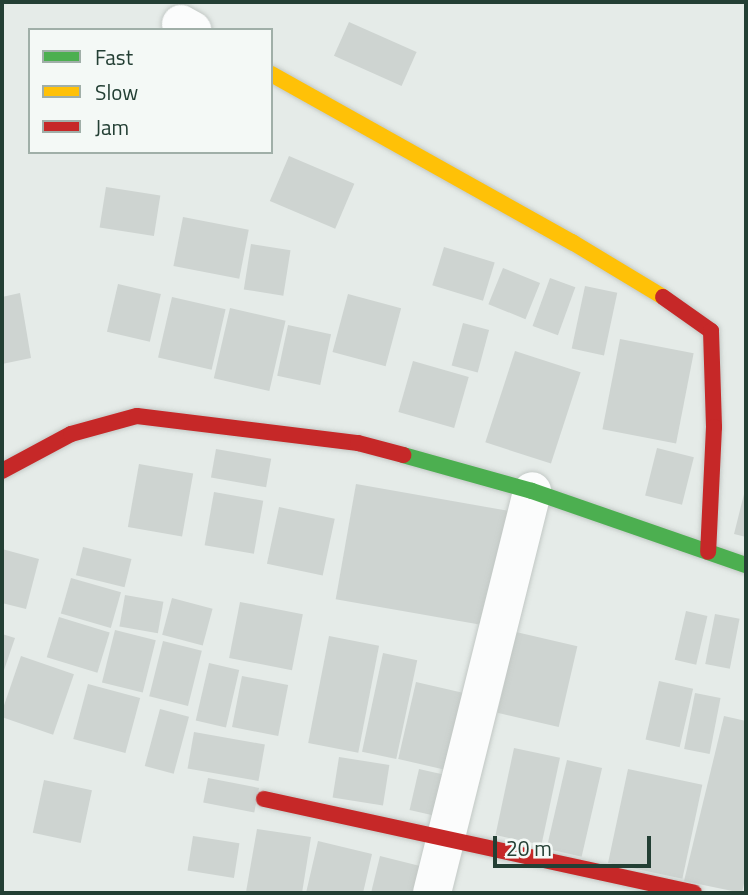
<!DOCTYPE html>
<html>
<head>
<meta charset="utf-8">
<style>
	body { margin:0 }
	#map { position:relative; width:748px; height:895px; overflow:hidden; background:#e5ebe8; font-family:"Titillium Web",sans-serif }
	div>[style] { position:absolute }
	.building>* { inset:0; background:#ced4d1; transform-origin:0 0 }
	.roads { filter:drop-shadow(0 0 2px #c2c8c5) drop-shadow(0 0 2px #c2c8c5) }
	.street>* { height:38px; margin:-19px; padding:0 19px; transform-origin:19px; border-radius:19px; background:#fbfcfc }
	.fast>* { height:16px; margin:-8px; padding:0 8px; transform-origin:8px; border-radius:8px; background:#4caf50 }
	.slow>* { height:16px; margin:-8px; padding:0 8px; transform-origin:8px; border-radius:8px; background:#ffc107 }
	.jam>* { height:16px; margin:-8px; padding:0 8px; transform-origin:8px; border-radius:8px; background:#c62828 }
	span { translate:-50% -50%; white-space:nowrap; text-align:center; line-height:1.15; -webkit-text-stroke:5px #f4f9f6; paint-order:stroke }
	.frame { position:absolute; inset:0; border:4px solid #233f34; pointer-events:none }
	.legend { position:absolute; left:28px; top:28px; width:245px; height:126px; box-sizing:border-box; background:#f4f9f6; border:2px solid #a0afa8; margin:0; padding:9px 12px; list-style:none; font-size:21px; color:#233f34 }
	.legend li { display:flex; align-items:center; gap:14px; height:35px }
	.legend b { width:35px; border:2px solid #a0afa8 }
	.scale { position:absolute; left:493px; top:836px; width:158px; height:32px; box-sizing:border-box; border:4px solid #233f34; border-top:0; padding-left:9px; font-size:21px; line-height:24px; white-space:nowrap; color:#233f34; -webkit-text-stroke:5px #f4f9f6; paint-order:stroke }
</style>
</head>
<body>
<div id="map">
	<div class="building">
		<i style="left:349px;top:22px;width:74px;height:37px;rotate:24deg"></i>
		<i style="left:289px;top:156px;width:71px;height:49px;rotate:23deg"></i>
		<i style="left:106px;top:187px;width:55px;height:41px;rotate:9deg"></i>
		<i style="left:183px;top:217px;width:67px;height:50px;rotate:11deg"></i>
		<i style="left:251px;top:244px;width:40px;height:46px;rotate:9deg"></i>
		<i style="left:444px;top:247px;width:53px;height:40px;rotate:17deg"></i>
		<i style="left:503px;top:268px;width:40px;height:39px;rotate:22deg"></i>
		<i style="left:550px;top:278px;width:27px;height:51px;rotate:20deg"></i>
		<i style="left:118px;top:284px;width:44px;height:49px;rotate:13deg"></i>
		<i style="left:585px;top:286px;width:33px;height:64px;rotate:12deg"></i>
		<i style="clip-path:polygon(20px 293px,31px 358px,2px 364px,2px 297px)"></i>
		<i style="left:348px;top:294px;width:55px;height:60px;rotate:15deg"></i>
		<i style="left:172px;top:297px;width:55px;height:62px;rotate:13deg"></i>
		<i style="left:230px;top:308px;width:57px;height:72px;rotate:13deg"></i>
		<i style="left:463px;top:323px;width:27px;height:44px;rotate:15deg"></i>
		<i style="left:288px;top:325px;width:44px;height:52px;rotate:12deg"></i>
		<i style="left:620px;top:339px;width:75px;height:92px;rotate:11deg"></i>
		<i style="left:515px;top:351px;width:69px;height:96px;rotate:18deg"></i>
		<i style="left:413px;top:361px;width:58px;height:53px;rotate:16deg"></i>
		<i style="left:657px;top:448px;width:38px;height:49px;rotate:14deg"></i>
		<i style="left:216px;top:449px;width:56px;height:29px;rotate:10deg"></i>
		<i style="left:139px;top:464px;width:55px;height:64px;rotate:10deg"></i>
		<i style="left:356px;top:484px;width:156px;height:117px;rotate:10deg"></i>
		<i style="clip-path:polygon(745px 490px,746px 490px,746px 537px,734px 534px)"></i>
		<i style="left:214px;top:492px;width:50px;height:54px;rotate:10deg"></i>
		<i style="left:279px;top:507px;width:57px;height:58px;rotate:12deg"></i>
		<i style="left:83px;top:547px;width:50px;height:29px;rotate:14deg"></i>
		<i style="clip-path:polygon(2px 549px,39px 559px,26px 609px,2px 603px)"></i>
		<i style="left:71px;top:578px;width:52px;height:37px;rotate:16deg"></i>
		<i style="left:125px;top:595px;width:39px;height:32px;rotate:10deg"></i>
		<i style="left:172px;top:598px;width:42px;height:38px;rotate:15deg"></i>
		<i style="left:240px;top:602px;width:64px;height:57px;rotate:11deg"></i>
		<i style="left:686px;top:611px;width:22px;height:50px;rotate:13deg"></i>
		<i style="left:715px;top:614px;width:25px;height:51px;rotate:11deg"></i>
		<i style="left:59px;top:617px;width:53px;height:42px;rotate:17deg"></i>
		<i style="left:115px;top:630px;width:42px;height:54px;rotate:14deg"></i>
		<i style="left:516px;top:632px;width:63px;height:83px;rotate:13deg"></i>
		<i style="clip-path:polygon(2px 634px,15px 638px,2px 676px)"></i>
		<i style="left:329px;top:636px;width:51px;height:109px;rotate:11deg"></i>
		<i style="left:163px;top:641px;width:40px;height:57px;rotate:14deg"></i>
		<i style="left:383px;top:653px;width:35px;height:101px;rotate:12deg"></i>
		<i style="left:21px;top:656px;width:56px;height:64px;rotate:19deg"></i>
		<i style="left:209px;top:663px;width:31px;height:59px;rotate:13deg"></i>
		<i style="left:242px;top:676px;width:47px;height:52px;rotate:11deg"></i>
		<i style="left:659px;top:681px;width:35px;height:60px;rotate:13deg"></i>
		<i style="left:416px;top:682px;width:49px;height:79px;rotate:13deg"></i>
		<i style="left:88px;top:684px;width:54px;height:57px;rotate:15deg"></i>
		<i style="left:695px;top:693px;width:26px;height:57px;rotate:11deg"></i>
		<i style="left:160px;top:709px;width:30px;height:59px;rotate:15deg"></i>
		<i style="clip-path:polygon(724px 716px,746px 721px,746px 874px,742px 893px,684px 881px)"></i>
		<i style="left:194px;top:732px;width:72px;height:37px;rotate:10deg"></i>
		<i style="left:514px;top:748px;width:47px;height:89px;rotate:12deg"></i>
		<i style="left:339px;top:757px;width:51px;height:41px;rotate:9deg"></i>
		<i style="left:567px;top:760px;width:36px;height:91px;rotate:13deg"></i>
		<i style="left:419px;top:769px;width:26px;height:42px;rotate:13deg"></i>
		<i style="left:628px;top:769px;width:76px;height:96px;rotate:12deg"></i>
		<i style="left:208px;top:778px;width:52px;height:25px;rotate:11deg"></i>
		<i style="left:44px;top:780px;width:49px;height:54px;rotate:12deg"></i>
		<i style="clip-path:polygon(257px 829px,311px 837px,302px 893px,246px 892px)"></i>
		<i style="left:193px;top:836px;width:47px;height:35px;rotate:9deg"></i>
		<i style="clip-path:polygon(318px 841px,372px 854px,363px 893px,306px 893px)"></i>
		<i style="clip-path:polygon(380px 856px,424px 867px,418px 893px,371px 893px)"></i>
	</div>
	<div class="roads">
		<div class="street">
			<i style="left:181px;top:24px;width:13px;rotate:29deg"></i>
			<i style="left:432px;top:893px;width:414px;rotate:-76deg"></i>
		</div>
		<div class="fast">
			<i style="left:403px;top:455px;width:134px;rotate:15.6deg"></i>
			<i style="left:532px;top:491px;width:226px;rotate:19.1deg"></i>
		</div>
		<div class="slow">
			<i style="left:271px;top:74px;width:345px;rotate:29.2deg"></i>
			<i style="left:572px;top:242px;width:106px;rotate:31.1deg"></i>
		</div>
		<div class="jam">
			<i style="left:663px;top:297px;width:59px;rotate:35.3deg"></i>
			<i style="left:711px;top:331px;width:96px;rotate:88.2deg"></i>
			<i style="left:714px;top:427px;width:125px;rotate:92.7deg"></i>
			<i style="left:2px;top:471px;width:78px;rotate:-28.2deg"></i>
			<i style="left:71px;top:434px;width:68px;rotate:-15.3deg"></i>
			<i style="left:137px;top:416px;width:223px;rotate:7deg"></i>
			<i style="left:358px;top:443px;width:47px;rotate:14.9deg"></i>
			<i style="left:264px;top:799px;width:440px;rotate:12.3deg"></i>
		</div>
	</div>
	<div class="frame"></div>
	<ul class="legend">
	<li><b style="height:9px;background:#4caf50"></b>Fast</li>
	<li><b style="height:9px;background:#ffc107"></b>Slow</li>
	<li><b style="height:9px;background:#c62828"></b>Jam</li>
	</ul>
	<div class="scale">20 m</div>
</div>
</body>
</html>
